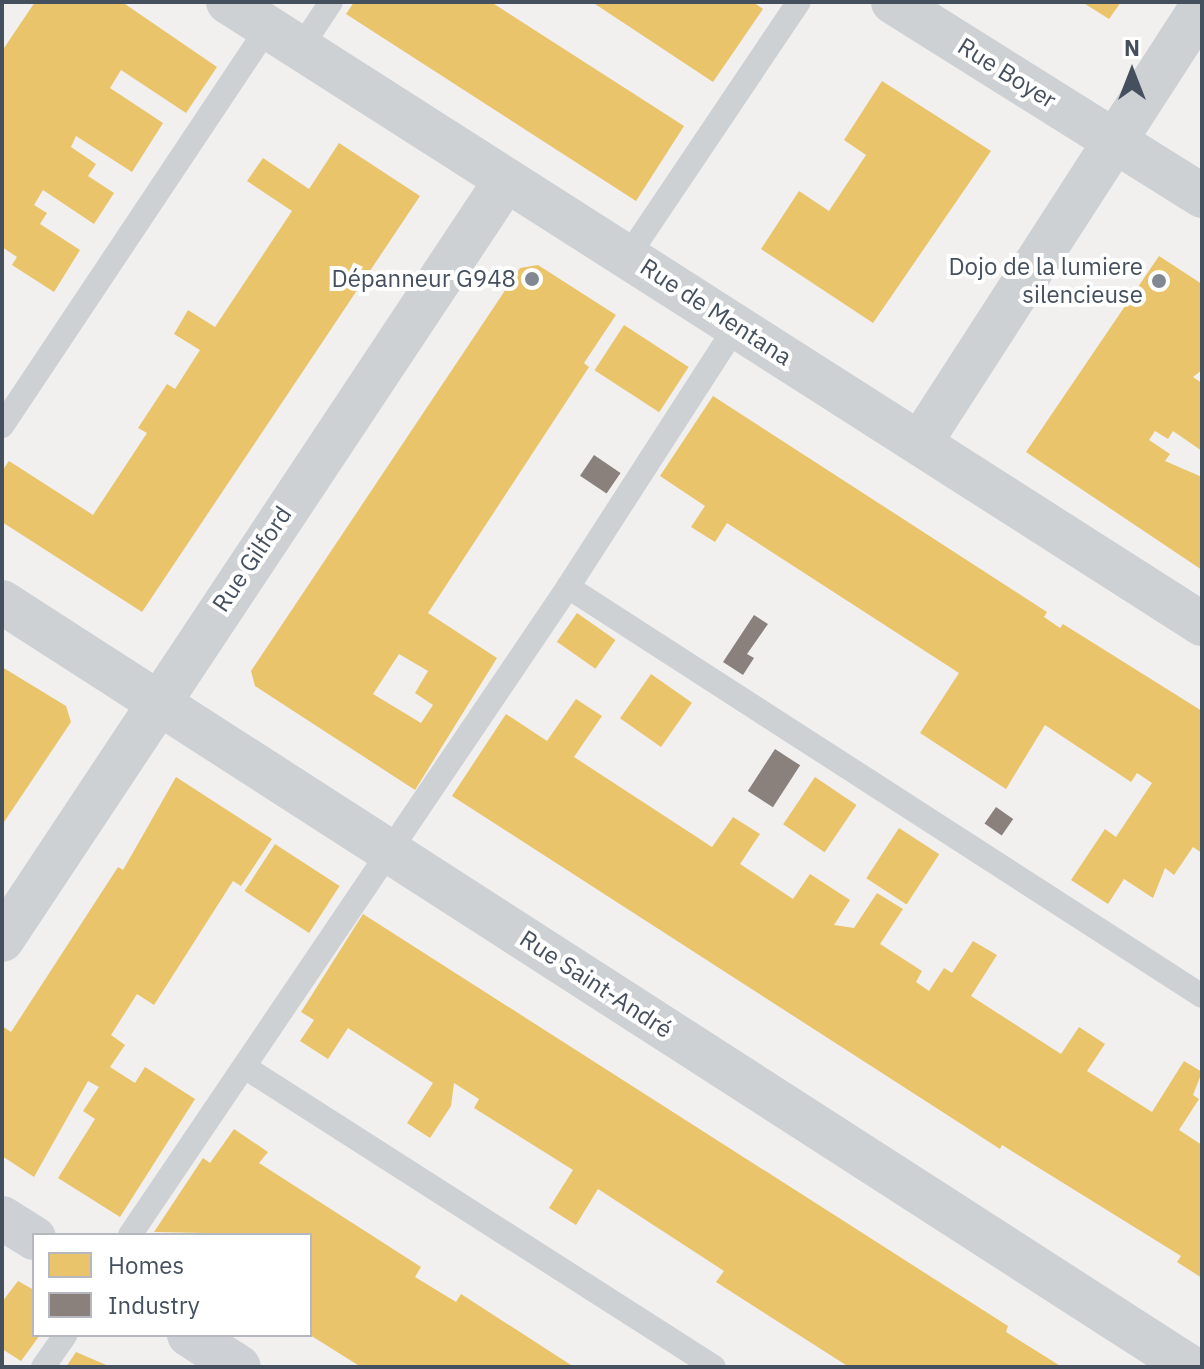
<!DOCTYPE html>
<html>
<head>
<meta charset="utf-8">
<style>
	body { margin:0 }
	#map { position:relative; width:1204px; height:1369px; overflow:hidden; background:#f1f0ef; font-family:"IBM Plex Sans",sans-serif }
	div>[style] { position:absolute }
	.homes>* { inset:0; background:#e9c46a; transform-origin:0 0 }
	.industry>* { inset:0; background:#8a817c; transform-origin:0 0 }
	.lane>* { height:24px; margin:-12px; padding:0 12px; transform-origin:12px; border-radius:12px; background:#ced1d4 }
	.street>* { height:44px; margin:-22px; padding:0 22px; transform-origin:22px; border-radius:22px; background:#ced1d4 }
	.secondary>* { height:44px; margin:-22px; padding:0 22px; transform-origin:22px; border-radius:22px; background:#cdd1d5 }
	.dots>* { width:22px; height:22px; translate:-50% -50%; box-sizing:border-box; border:4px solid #fff; border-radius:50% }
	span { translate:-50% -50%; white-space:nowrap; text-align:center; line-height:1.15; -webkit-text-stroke:8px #fff; paint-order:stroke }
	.street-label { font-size:24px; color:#45505e }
	.poi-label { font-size:24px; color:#45505e }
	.right { translate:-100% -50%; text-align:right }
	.frame { position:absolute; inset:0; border:4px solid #45505e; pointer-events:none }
	.legend { position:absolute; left:32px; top:1233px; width:280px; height:104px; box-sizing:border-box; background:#fff; border:2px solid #b5b9bf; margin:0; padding:10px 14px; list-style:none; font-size:24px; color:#45505e }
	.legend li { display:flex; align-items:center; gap:16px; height:40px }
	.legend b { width:40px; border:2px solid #b5b9bf }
	.north { position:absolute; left:1092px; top:32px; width:80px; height:80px; -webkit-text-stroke:6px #fff; paint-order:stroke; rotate:0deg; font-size:22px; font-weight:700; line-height:32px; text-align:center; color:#45505e }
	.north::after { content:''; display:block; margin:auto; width:28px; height:36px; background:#45505e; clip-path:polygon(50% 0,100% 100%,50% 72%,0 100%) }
</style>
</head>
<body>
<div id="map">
	<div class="homes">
		<i style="clip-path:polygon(35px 2px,122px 2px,217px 67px,186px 113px,121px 70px,110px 88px,163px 123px,132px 172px,76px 136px,71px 147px,96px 164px,88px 176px,114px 193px,94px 224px,43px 190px,34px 205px,47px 213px,40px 224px,80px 250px,54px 292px,12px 265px,17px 257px,2px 247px,2px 51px)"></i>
		<i style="clip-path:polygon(354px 2px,491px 2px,684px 126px,636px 201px,346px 14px)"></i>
		<i style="clip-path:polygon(592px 2px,753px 2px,763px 9px,713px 82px)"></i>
		<i style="clip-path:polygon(1082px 2px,1121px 2px,1109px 19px)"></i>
		<i style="clip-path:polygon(882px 81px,991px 151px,873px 323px,761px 249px,799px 191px,829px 211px,866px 155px,844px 140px)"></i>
		<i style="clip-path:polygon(339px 143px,420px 196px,142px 612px,2px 522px,2px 471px,9px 461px,93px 515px,147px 433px,138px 428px,167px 384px,175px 389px,200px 350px,174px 334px,188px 310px,215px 327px,292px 211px,247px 181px,263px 158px,309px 189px)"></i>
		<i style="clip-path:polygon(1159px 256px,1202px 284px,1202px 370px,1193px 377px,1202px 383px,1202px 451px,1173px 431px,1168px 439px,1155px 431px,1149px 440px,1170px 454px,1165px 461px,1202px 477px,1202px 570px,1026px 452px)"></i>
		<i style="clip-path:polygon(evenodd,538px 265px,616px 315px,584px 363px,589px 367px,428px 613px,497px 658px,415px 790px,255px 686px,251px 671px,520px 268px,538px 265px,399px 654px,428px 671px,415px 693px,433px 705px,421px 723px,373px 694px,399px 654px)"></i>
		<i style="left:624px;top:325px;width:77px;height:54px;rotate:33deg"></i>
		<i style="clip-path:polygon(713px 396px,1047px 612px,1044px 617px,1060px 628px,1063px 624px,1202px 711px,1202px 853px,1193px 847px,1174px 875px,1165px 868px,1153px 898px,1124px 879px,1108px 904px,1071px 880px,1105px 829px,1116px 837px,1152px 783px,1137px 773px,1131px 782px,1045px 725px,1006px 789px,920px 733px,959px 673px,727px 523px,715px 542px,691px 527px,705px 506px,660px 476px)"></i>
		<i style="left:577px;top:613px;width:47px;height:35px;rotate:35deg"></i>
		<i style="clip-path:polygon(2px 667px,66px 706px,71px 722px,2px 825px)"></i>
		<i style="left:651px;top:674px;width:50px;height:54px;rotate:35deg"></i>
		<i style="clip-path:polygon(576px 699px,602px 716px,574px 757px,712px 847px,733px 817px,760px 834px,740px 864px,793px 899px,810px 874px,850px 900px,834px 925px,854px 928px,877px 893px,903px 909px,880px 944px,922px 971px,916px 982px,929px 991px,944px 968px,952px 973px,973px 941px,997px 955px,971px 996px,1061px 1054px,1079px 1027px,1105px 1044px,1087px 1071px,1152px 1112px,1184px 1061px,1202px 1072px,1193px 1095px,1199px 1099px,1179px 1130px,1202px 1145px,1202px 1278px,1177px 1262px,1181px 1256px,1002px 1145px,1000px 1149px,452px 796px,506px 714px,547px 741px)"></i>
		<i style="clip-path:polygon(176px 777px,272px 839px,241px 886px,233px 881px,154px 1005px,137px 994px,111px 1035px,125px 1045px,110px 1067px,135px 1083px,145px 1067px,195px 1099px,120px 1217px,58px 1178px,95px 1119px,83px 1111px,99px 1087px,88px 1081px,34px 1177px,2px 1156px,2px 1026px,11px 1032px,118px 867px,123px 870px)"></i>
		<i style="left:815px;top:777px;width:50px;height:57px;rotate:34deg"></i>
		<i style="left:899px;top:828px;width:48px;height:60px;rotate:33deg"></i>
		<i style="left:275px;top:844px;width:77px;height:56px;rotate:33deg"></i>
		<i style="clip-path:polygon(363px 914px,1008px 1326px,1006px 1332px,1062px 1367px,849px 1367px,716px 1282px,724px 1271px,598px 1189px,576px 1225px,549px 1208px,573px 1170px,474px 1108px,479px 1099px,454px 1083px,451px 1106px,430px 1138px,407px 1123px,433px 1083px,348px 1028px,328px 1059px,300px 1041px,314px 1020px,301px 1012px)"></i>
		<i style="clip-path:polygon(234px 1129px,268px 1152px,259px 1163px,421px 1267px,415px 1277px,456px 1302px,461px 1294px,574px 1367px,361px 1367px,310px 1335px,310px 1235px,154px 1232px,203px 1158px,210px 1163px)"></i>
		<i style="clip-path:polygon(18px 1281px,34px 1290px,34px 1335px,40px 1335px,21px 1361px,2px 1349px,2px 1302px)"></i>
		<i style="clip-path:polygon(76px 1352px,111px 1367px,66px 1367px)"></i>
	</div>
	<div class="industry">
		<i style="left:594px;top:455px;width:32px;height:25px;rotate:34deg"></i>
		<i style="clip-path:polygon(754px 615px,768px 624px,747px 654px,754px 658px,743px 675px,723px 662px)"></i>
		<i style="left:775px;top:749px;width:30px;height:50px;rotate:33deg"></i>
		<i style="left:996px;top:807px;width:21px;height:20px;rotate:35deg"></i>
	</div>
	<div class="lane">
		<i style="left:300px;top:49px;width:56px;rotate:-56.6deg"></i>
		<i style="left:628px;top:256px;width:306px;rotate:-56.1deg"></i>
		<i style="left:2px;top:426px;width:480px;rotate:-56.3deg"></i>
		<i style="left:568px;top:587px;width:754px;rotate:32.83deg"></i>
		<i style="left:246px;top:1068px;width:555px;rotate:32.57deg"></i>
		<i style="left:130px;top:1235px;width:782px;rotate:-55.94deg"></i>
		<i style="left:568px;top:587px;width:312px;rotate:-57.2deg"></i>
		<i style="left:43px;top:1367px;width:39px;rotate:-55deg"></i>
	</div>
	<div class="street">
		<i style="left:228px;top:2px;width:1156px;rotate:32.56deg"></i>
		<i style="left:893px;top:2px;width:365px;rotate:32.1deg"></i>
		<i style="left:920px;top:443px;width:520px;rotate:-57.17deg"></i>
		<i style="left:2px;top:602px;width:1413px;rotate:32.78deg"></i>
		<i style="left:2px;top:940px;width:912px;rotate:-56.45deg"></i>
	</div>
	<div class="secondary">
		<i style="left:2px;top:1218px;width:38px;rotate:32deg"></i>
		<i style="left:189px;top:1335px;width:59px;rotate:32.6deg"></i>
	</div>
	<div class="dots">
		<i style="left:532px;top:279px;background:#818891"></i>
		<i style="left:1159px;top:281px;background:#818891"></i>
	</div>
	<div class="street-label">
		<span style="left:1007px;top:73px;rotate:32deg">Rue Boyer</span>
		<span style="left:716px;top:312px;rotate:33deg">Rue de Mentana</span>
		<span style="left:252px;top:559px;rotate:-56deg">Rue Gilford</span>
		<span style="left:596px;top:984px;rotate:33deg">Rue Saint-André</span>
	</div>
	<div class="poi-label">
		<span class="right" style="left:1143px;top:281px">Dojo de la lumiere<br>silencieuse</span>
		<span class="right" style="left:516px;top:279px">Dépanneur G948</span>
	</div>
	<div class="frame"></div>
	<ul class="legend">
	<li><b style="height:22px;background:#e9c46a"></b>Homes</li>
	<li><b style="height:22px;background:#8a817c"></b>Industry</li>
	</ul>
	<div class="north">N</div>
</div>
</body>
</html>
